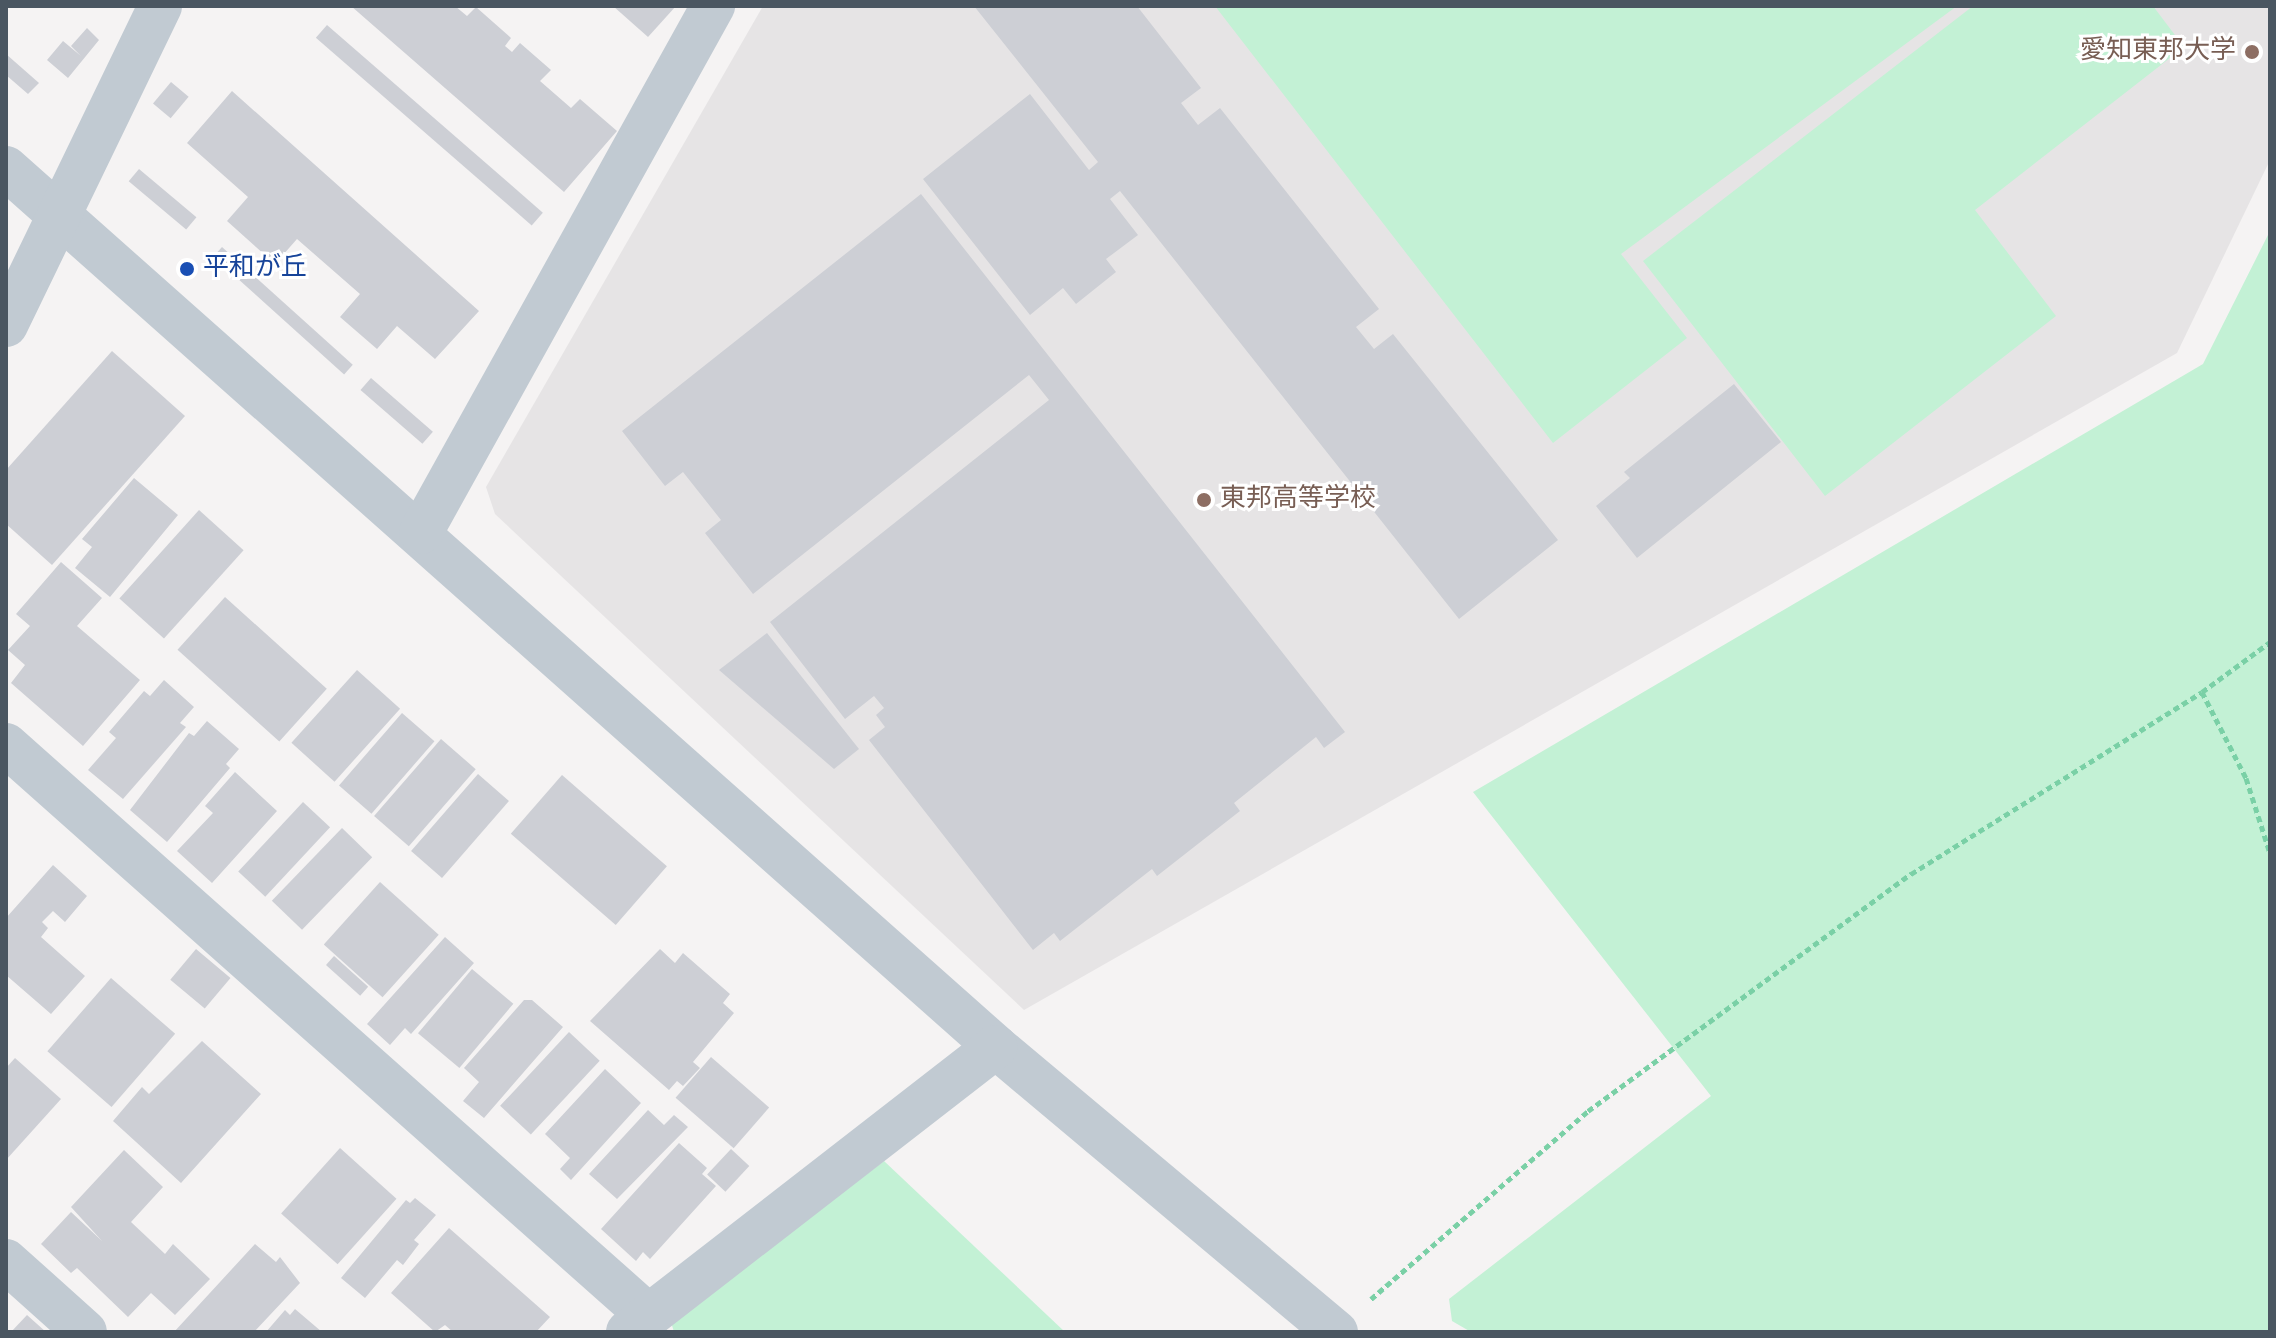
<!DOCTYPE html>
<html>
<head>
<meta charset="utf-8">
<style>
	body { margin:0 }
	#map { position:relative; width:2276px; height:1338px; overflow:hidden; background:#f5f3f3; font-family:Overpass,"Noto Sans JP",sans-serif }
	div>[style] { position:absolute }
	.education>* { inset:0; background:#e6e4e5 }
	.green>* { inset:0; background:#c3f1d5 }
	.building>* { inset:0; background:#cdcfd5; transform-origin:0 0 }
	.path>* { height:5px; margin-top:-2.5px; transform-origin:0; background:repeating-linear-gradient(90deg,#7ad0a6 0 6px,transparent 0 10px) }
	.minor>* { height:44px; margin:-22px; padding:0 22px; transform-origin:22px; border-radius:22px; background:#c1cad2 }
	.dots>* { width:22px; height:22px; translate:-50% -50%; box-sizing:border-box; border:4px solid #fff; border-radius:50% }
	span { translate:-50% -50%; white-space:nowrap; text-align:center; line-height:1.15; -webkit-text-stroke:6px #fff; paint-order:stroke }
	.education-label { font-size:26px; color:#785e54 }
	.right { translate:-100% -50%; text-align:right }
	.left { translate:0 -50%; text-align:left }
	.transit-label { font-size:26px; color:#164399 }
	.frame { position:absolute; inset:0; border:8px solid #4a5661; pointer-events:none }
</style>
</head>
<body>
<div id="map">
	<div class="education">
		<i style="clip-path:polygon(763px 6px,2270px 6px,2270px 160px,2177px 353px,1024px 1010px,495px 514px,486px 487px)"></i>
	</div>
	<div class="green">
		<i style="clip-path:polygon(1215px 6px,1957px 6px,1621px 254px,1687px 338px,1553px 443px)"></i>
		<i style="clip-path:polygon(1973px 6px,2153px 6px,2184px 47px,1975px 210px,2056px 316px,1825px 496px,1643px 261px)"></i>
		<i style="clip-path:polygon(2270px 231px,2270px 1332px,1471px 1332px,1452px 1321px,1449px 1299px,1711px 1096px,1473px 792px,2203px 364px)"></i>
		<i style="clip-path:polygon(884px 1161px,1065px 1332px,674px 1332px,671px 1322px)"></i>
	</div>
	<div class="building">
		<i style="clip-path:polygon(351px 6px,455px 6px,467px 16px,476px 7px,511px 38px,505px 46px,512px 52px,520px 43px,551px 70px,540px 81px,571px 108px,580px 99px,617px 131px,564px 192px)"></i>
		<i style="clip-path:polygon(613px 6px,676px 6px,648px 37px)"></i>
		<i style="clip-path:polygon(974px 6px,1137px 6px,1201px 88px,1181px 103px,1198px 125px,1220px 108px,1379px 309px,1356px 327px,1374px 349px,1393px 334px,1558px 540px,1459px 619px,1120px 191px,1110px 199px,1138px 235px,1106px 259px,1116px 272px,1076px 304px,1063px 288px,1030px 315px,923px 179px,1030px 94px,1089px 170px,1098px 162px)"></i>
		<i style="left:327px;top:25px;width:286px;height:17px;rotate:41deg"></i>
		<i style="clip-path:polygon(87px 28px,99px 40px,68px 78px,47px 60px,63px 41px,81px 56px,71px 46px)"></i>
		<i style="clip-path:polygon(6px 54px,39px 83px,28px 94px,6px 75px)"></i>
		<i style="left:171px;top:82px;width:23px;height:28px;rotate:40deg"></i>
		<i style="clip-path:polygon(232px 91px,479px 311px,435px 359px,397px 326px,377px 349px,340px 317px,360px 294px,297px 239px,275px 264px,227px 221px,248px 197px,187px 143px)"></i>
		<i style="left:139px;top:169px;width:75px;height:16px;rotate:40deg"></i>
		<i style="clip-path:polygon(921px 194px,1345px 732px,1324px 748px,1316px 737px,1234px 803px,1240px 811px,1157px 876px,1152px 869px,1060px 941px,1054px 933px,1033px 950px,869px 740px,885px 727px,876px 715px,884px 708px,874px 696px,845px 719px,770px 622px,1049px 400px,1029px 375px,753px 594px,705px 533px,721px 520px,683px 472px,665px 486px,622px 431px)"></i>
		<i style="left:222px;top:247px;width:176px;height:13px;rotate:42deg"></i>
		<i style="clip-path:polygon(112px 351px,185px 416px,52px 565px,6px 524px,6px 470px)"></i>
		<i style="left:371px;top:378px;width:82px;height:16px;rotate:41deg"></i>
		<i style="clip-path:polygon(1734px 384px,1781px 442px,1637px 558px,1596px 506px,1630px 478px,1624px 472px)"></i>
		<i style="clip-path:polygon(134px 478px,178px 515px,110px 597px,75px 568px,92px 547px,82px 539px)"></i>
		<i style="left:199px;top:510px;width:60px;height:119px;rotate:42deg"></i>
		<i style="clip-path:polygon(61px 562px,102px 598px,77px 626px,140px 680px,83px 746px,11px 683px,25px 665px,8px 650px,30px 626px,16px 614px)"></i>
		<i style="left:225px;top:597px;width:137px;height:71px;rotate:42deg"></i>
		<i style="clip-path:polygon(767px 633px,859px 749px,834px 769px,719px 670px)"></i>
		<i style="left:357px;top:670px;width:58px;height:98px;rotate:42deg"></i>
		<i style="clip-path:polygon(164px 680px,194px 707px,180px 723px,186px 727px,123px 799px,88px 770px,116px 738px,109px 732px,144px 691px,150px 696px)"></i>
		<i style="left:402px;top:713px;width:43px;height:96px;rotate:41deg"></i>
		<i style="clip-path:polygon(207px 721px,239px 749px,226px 764px,230px 768px,167px 842px,130px 810px,189px 733px,194px 736px)"></i>
		<i style="left:441px;top:739px;width:46px;height:102px;rotate:41deg"></i>
		<i style="clip-path:polygon(235px 772px,277px 811px,212px 883px,177px 851px,213px 813px,205px 806px)"></i>
		<i style="left:478px;top:774px;width:41px;height:102px;rotate:41deg"></i>
		<i style="left:562px;top:775px;width:139px;height:78px;rotate:41deg"></i>
		<i style="left:303px;top:802px;width:37px;height:95px;rotate:43deg"></i>
		<i style="left:342px;top:828px;width:42px;height:101px;rotate:44deg"></i>
		<i style="clip-path:polygon(53px 865px,87px 896px,65px 922px,53px 911px,42px 922px,48px 928px,41px 937px,85px 976px,51px 1014px,6px 975px,6px 918px)"></i>
		<i style="left:380px;top:882px;width:79px;height:84px;rotate:42deg"></i>
		<i style="clip-path:polygon(445px 937px,474px 963px,411px 1034px,405px 1028px,390px 1045px,367px 1024px)"></i>
		<i style="left:196px;top:949px;width:45px;height:40px;rotate:40deg"></i>
		<i style="clip-path:polygon(660px 949px,675px 963px,683px 953px,730px 994px,723px 1003px,734px 1013px,693px 1062px,700px 1068px,683px 1086px,677px 1081px,669px 1090px,590px 1021px)"></i>
		<i style="left:334px;top:956px;width:46px;height:12px;rotate:42deg"></i>
		<i style="left:472px;top:969px;width:54px;height:84px;rotate:40deg"></i>
		<i style="left:111px;top:978px;width:85px;height:97px;rotate:41deg"></i>
		<i style="clip-path:polygon(524px 1000px,532px 1000px,563px 1027px,484px 1118px,463px 1101px,479px 1082px,464px 1068px)"></i>
		<i style="left:569px;top:1032px;width:42px;height:101px;rotate:43deg"></i>
		<i style="clip-path:polygon(202px 1041px,261px 1094px,181px 1183px,113px 1121px,142px 1087px,149px 1094px)"></i>
		<i style="left:711px;top:1057px;width:77px;height:54px;rotate:41deg"></i>
		<i style="clip-path:polygon(15px 1058px,61px 1099px,6px 1160px,6px 1068px)"></i>
		<i style="clip-path:polygon(605px 1069px,641px 1103px,571px 1180px,560px 1169px,570px 1158px,545px 1134px)"></i>
		<i style="clip-path:polygon(648px 1110px,664px 1125px,674px 1115px,688px 1127px,617px 1199px,589px 1174px)"></i>
		<i style="clip-path:polygon(679px 1143px,707px 1168px,702px 1174px,716px 1186px,650px 1259px,643px 1252px,636px 1261px,601px 1229px)"></i>
		<i style="left:340px;top:1148px;width:76px;height:88px;rotate:42deg"></i>
		<i style="left:731px;top:1149px;width:25px;height:35px;rotate:43deg"></i>
		<i style="clip-path:polygon(124px 1150px,163px 1187px,131px 1222px,165px 1254px,173px 1244px,210px 1279px,175px 1315px,151px 1293px,128px 1317px,77px 1268px,71px 1273px,41px 1244px,71px 1212px,102px 1241px,71px 1207px)"></i>
		<i style="clip-path:polygon(415px 1198px,436px 1215px,414px 1240px,419px 1244px,403px 1265px,397px 1260px,365px 1298px,341px 1278px,406px 1200px,410px 1203px)"></i>
		<i style="clip-path:polygon(449px 1228px,550px 1317px,536px 1332px,453px 1332px,445px 1325px,435px 1332px,391px 1293px)"></i>
		<i style="clip-path:polygon(255px 1244px,276px 1262px,280px 1257px,300px 1283px,254px 1332px,174px 1332px)"></i>
		<i style="clip-path:polygon(295px 1309px,322px 1332px,266px 1332px,285px 1310px,290px 1315px)"></i>
		<i style="clip-path:polygon(27px 1315px,46px 1332px,11px 1332px)"></i>
	</div>
	<div class="path">
		<i style="left:2202px;top:692px;width:97px;rotate:62.9deg"></i>
		<i style="left:2246px;top:778px;width:79px;rotate:72.3deg"></i>
		<i style="left:1371px;top:1299px;width:287px;rotate:-40.9deg"></i>
		<i style="left:1588px;top:1111px;width:401px;rotate:-36.3deg"></i>
		<i style="left:1911px;top:874px;width:343px;rotate:-32deg"></i>
		<i style="left:2202px;top:692px;width:84px;rotate:-36.3deg"></i>
	</div>
	<div class="minor">
		<i style="left:6px;top:168px;width:1324px;rotate:41.6deg"></i>
		<i style="left:996px;top:1047px;width:444px;rotate:40deg"></i>
		<i style="left:6px;top:325px;width:354px;rotate:-64.2deg"></i>
		<i style="left:421px;top:532px;width:602px;rotate:-60.96deg"></i>
		<i style="left:6px;top:745px;width:860px;rotate:41.61deg"></i>
		<i style="left:6px;top:1261px;width:106px;rotate:41.9deg"></i>
		<i style="left:628px;top:1332px;width:465px;rotate:-37.8deg"></i>
	</div>
	<div class="dots">
		<i style="left:2252px;top:52px;background:#8d6e63"></i>
		<i style="left:187px;top:269px;background:#1a4fb4"></i>
		<i style="left:1204px;top:500px;background:#8d6e63"></i>
	</div>
	<div class="education-label">
		<span class="right" style="left:2236px;top:52px">愛知東邦大学</span>
		<span class="left" style="left:1220px;top:500px">東邦高等学校</span>
	</div>
	<div class="transit-label">
		<span class="left" style="left:203px;top:269px">平和が丘</span>
	</div>
	<div class="frame"></div>
</div>
</body>
</html>
